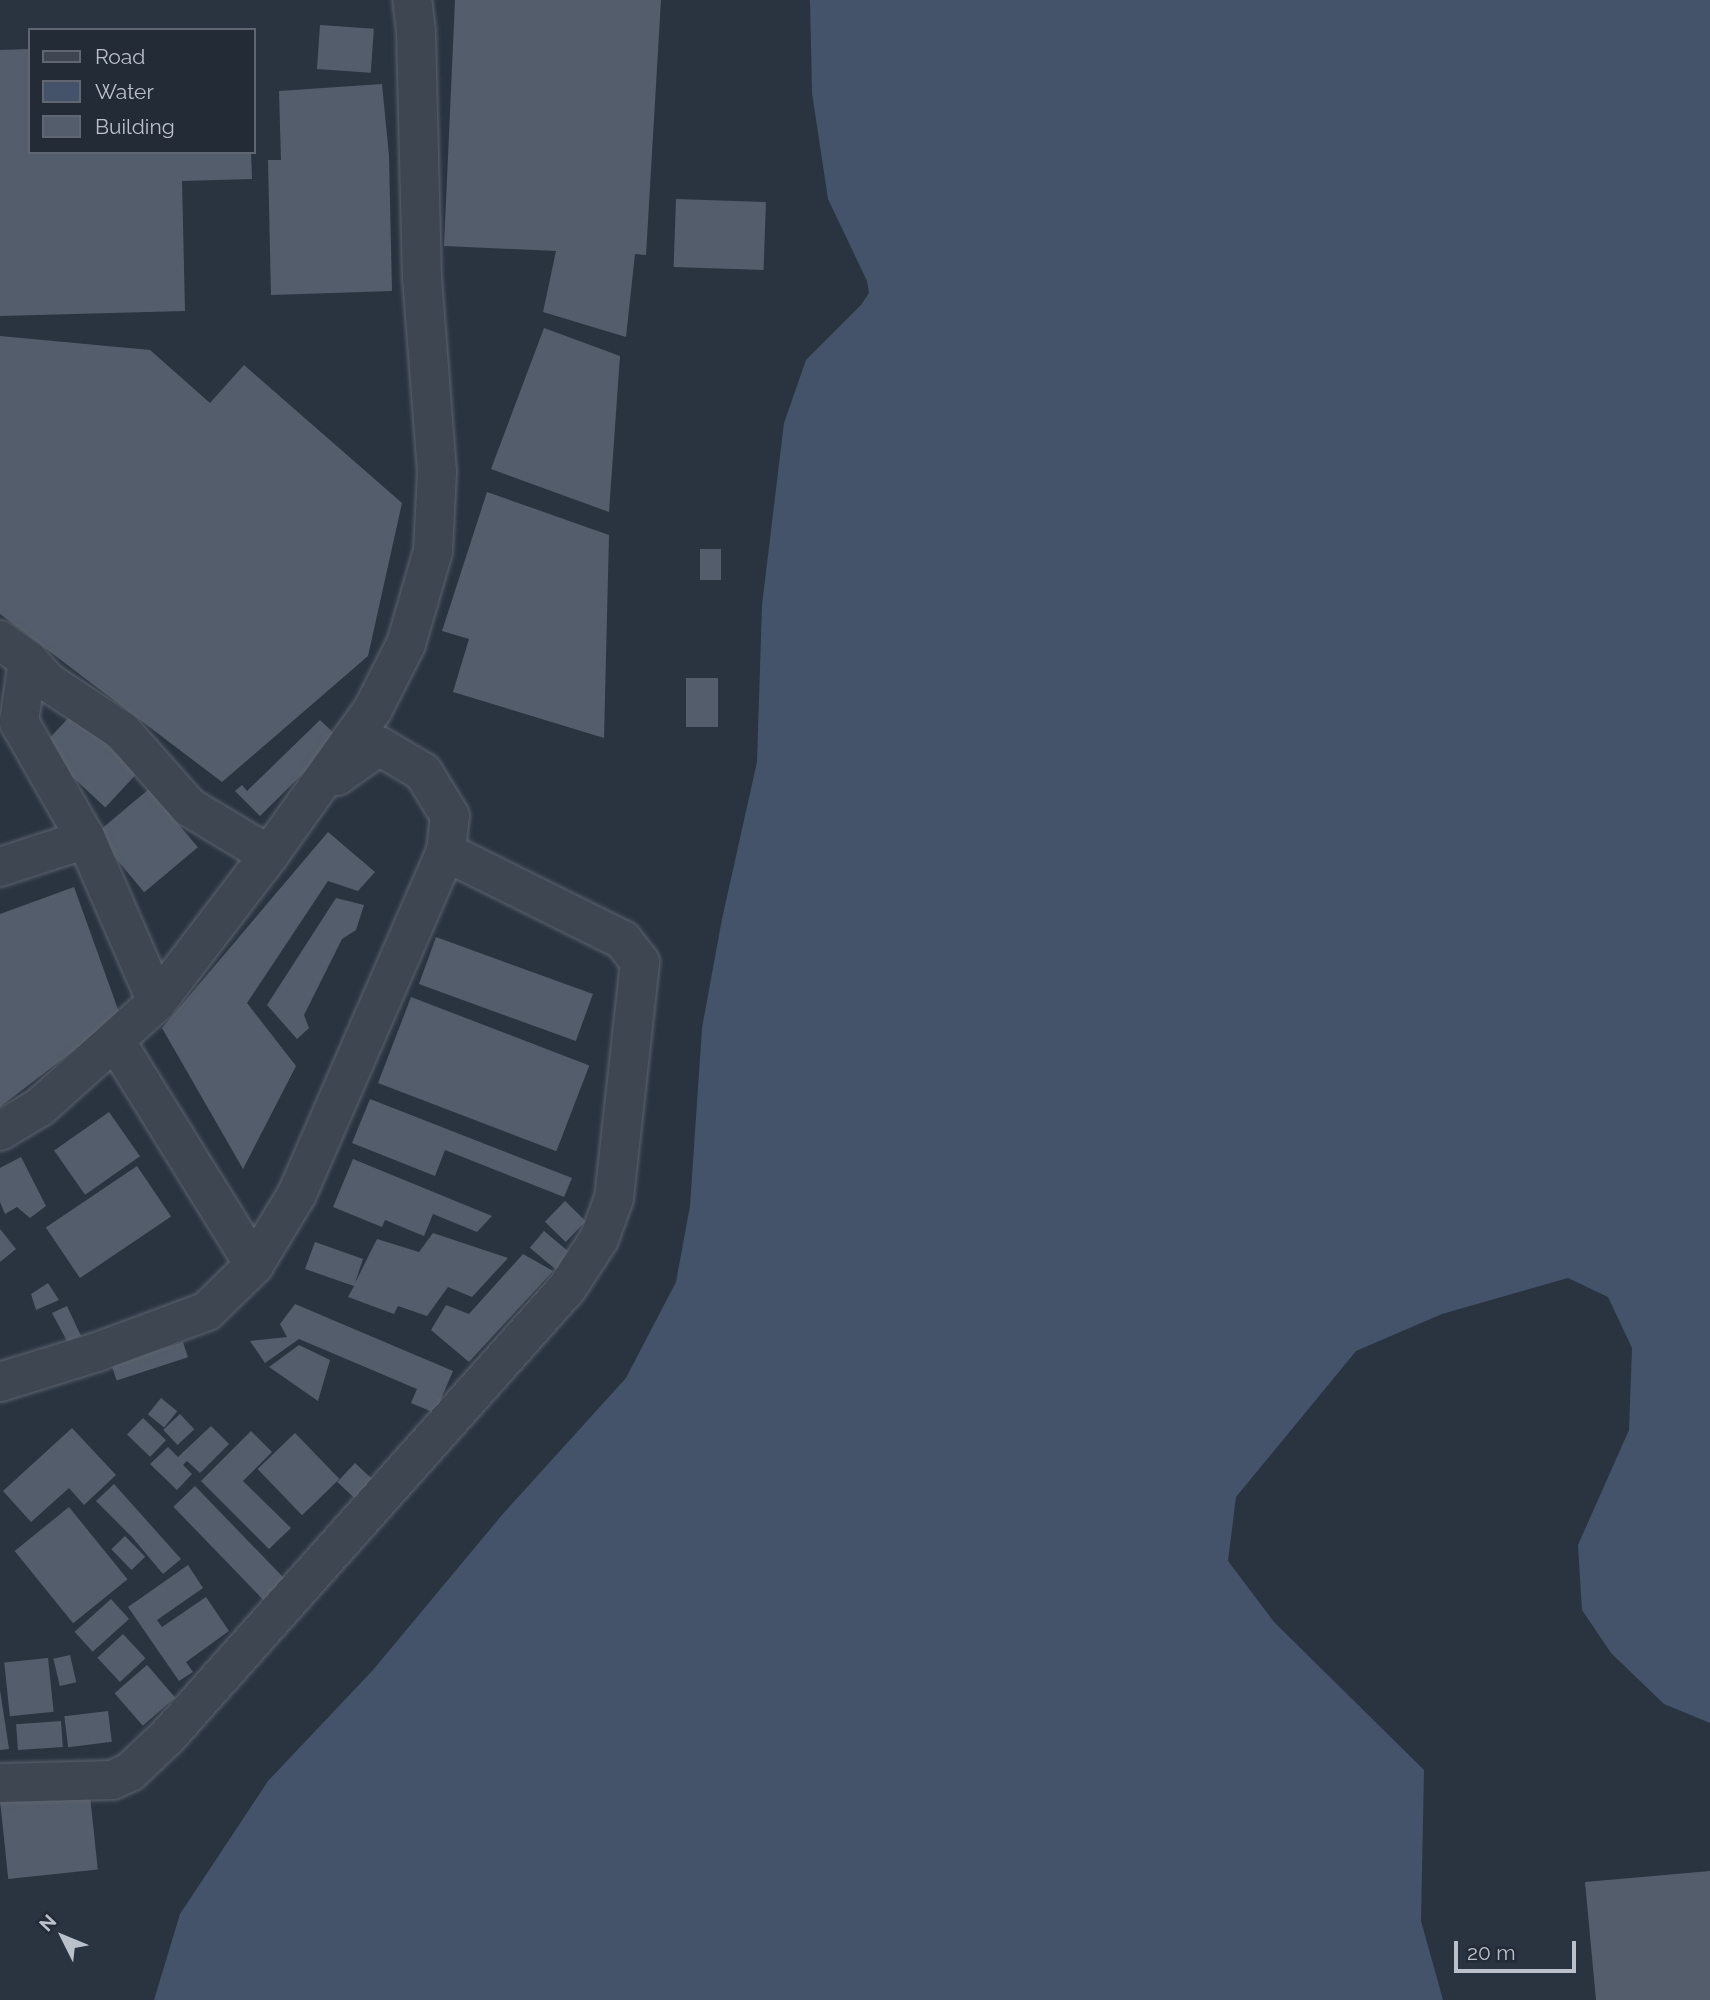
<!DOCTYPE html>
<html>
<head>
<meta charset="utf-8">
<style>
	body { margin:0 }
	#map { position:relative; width:1710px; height:2000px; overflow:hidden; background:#2a3441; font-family:Raleway,sans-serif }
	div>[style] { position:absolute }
	.water>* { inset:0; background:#44536a }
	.building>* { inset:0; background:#545d6b; transform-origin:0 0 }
	.roads { filter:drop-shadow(0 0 2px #5c646e) drop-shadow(0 0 2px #5c646e) }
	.minor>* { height:38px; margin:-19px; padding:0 19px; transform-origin:19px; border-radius:19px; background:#3e4651 }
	span { translate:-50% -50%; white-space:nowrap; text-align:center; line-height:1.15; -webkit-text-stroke:6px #232b36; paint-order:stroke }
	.legend { position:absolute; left:28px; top:28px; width:228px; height:126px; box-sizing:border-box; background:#232b36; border:2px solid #606772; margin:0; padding:9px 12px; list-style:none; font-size:21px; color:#bbc1cb }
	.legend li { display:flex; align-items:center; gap:14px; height:35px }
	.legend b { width:35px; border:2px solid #606772 }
	.north { position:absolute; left:28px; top:1902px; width:70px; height:70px; -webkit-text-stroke:5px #232b36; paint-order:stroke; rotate:313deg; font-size:19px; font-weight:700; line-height:28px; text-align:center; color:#bbc1cb }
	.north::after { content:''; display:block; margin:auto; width:24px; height:32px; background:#bbc1cb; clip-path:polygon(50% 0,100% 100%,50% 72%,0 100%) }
	.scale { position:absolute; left:1454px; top:1941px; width:122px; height:32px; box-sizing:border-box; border:4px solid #bbc1cb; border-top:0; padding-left:9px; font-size:21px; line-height:24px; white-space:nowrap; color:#bbc1cb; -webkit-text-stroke:5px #232b36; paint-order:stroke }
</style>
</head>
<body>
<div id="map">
	<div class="water">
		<i style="clip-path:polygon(810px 0,1710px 0,1710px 1723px,1664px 1704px,1611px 1653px,1582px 1610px,1578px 1545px,1629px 1430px,1632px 1348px,1608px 1297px,1568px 1278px,1442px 1314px,1356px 1351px,1236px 1497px,1228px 1561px,1274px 1622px,1424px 1770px,1421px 1921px,1443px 2000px,154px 2000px,180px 1914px,268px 1781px,373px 1670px,502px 1515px,626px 1378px,676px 1282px,690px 1206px,702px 1028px,722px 919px,757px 762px,762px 605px,784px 423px,806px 360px,861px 305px,869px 293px,867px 281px,828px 199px,812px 93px)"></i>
	</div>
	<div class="building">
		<i style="clip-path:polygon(455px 0,661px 0,646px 255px,635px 254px,626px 337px,543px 312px,556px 251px,444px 246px)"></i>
		<i style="left:320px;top:25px;width:54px;height:44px;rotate:4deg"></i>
		<i style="clip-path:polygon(30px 49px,30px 152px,251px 152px,252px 179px,182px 181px,185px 311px,0 316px,0 50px)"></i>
		<i style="clip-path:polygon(382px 84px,389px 156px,392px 291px,271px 295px,268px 160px,281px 160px,279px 91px)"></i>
		<i style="left:676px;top:199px;width:90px;height:68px;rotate:2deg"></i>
		<i style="clip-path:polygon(544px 328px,620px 356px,609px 512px,491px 469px)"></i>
		<i style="clip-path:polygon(0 336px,150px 350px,210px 403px,244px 365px,402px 503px,368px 656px,222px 782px,0 614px)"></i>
		<i style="clip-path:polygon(487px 492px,609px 535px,604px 738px,453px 692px,469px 639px,442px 631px)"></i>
		<i style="left:700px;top:549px;width:21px;height:31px"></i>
		<i style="left:718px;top:678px;width:49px;height:32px;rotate:90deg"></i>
		<i style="left:73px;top:713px;width:88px;height:47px;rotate:43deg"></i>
		<i style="clip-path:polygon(320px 720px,339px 738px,260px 816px,235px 791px,242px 785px,247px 791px)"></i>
		<i style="left:149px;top:789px;width:76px;height:70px;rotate:50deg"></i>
		<i style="clip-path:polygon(328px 832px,375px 872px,358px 891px,328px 881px,247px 1003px,296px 1066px,243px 1169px,162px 1028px)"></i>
		<i style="clip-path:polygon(74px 887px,120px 1015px,0 1107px,0 914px)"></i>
		<i style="clip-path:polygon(336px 898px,364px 905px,356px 930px,342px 939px,304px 1015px,309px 1028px,297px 1039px,267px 1005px)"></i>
		<i style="left:436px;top:937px;width:167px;height:50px;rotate:20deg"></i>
		<i style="left:411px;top:997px;width:191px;height:92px;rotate:21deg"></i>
		<i style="clip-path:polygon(370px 1099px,572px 1178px,564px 1197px,445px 1150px,435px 1176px,352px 1143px)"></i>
		<i style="left:109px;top:1112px;width:54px;height:67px;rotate:55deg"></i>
		<i style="clip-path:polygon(21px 1157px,46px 1206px,30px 1218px,17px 1207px,5px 1214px,0 1202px,0 1168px)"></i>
		<i style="clip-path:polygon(353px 1159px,492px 1216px,477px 1232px,433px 1214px,424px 1236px,385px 1220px,382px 1227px,333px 1207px)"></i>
		<i style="left:137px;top:1166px;width:61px;height:110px;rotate:56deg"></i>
		<i style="left:565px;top:1201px;width:29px;height:29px;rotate:44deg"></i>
		<i style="clip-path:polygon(0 1229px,16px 1249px,0 1262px)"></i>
		<i style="left:544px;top:1231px;width:35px;height:22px;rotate:40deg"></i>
		<i style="clip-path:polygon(433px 1233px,508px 1258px,472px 1297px,448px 1287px,427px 1316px,398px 1306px,394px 1314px,348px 1297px,354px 1286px,305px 1269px,315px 1242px,363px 1259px,355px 1283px,377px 1239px,419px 1252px)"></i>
		<i style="clip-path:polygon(523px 1254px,553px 1271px,469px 1362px,431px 1330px,446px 1305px,469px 1314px)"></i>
		<i style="clip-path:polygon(48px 1283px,59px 1300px,36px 1310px,31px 1294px)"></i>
		<i style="clip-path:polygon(295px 1304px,453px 1371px,435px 1413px,411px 1403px,417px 1389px,299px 1339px,265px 1363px,250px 1341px,287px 1337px,280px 1324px)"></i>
		<i style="clip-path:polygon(67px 1306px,81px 1336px,67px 1341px,52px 1313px)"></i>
		<i style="left:183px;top:1342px;width:16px;height:75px;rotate:72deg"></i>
		<i style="clip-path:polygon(299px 1345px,330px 1360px,318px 1401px,269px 1367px)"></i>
		<i style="left:161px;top:1398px;width:21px;height:21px;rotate:39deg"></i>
		<i style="left:180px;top:1414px;width:21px;height:23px;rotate:47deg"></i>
		<i style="left:143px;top:1418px;width:32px;height:23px;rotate:44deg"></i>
		<i style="clip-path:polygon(211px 1426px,229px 1444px,200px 1473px,187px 1461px,183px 1465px,192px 1474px,177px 1490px,150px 1464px,168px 1447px,178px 1457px)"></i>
		<i style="clip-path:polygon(72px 1428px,116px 1475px,84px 1505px,69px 1488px,31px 1522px,3px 1491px)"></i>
		<i style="clip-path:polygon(251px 1431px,272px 1452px,243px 1481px,291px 1528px,269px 1549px,201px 1481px)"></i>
		<i style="left:295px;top:1433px;width:64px;height:52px;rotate:46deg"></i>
		<i style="left:355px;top:1463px;width:37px;height:26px;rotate:43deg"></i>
		<i style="clip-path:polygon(114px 1484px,181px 1559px,163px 1574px,132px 1537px,96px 1501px)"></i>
		<i style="left:195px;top:1486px;width:129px;height:30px;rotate:46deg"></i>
		<i style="left:69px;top:1507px;width:93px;height:70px;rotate:51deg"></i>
		<i style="left:125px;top:1536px;width:29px;height:19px;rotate:46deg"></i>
		<i style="clip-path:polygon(188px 1565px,203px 1588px,157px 1620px,162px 1627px,206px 1597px,229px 1631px,186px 1662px,193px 1672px,179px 1681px,128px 1607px)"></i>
		<i style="left:111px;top:1599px;width:27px;height:49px;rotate:48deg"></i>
		<i style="left:123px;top:1634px;width:33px;height:35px;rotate:47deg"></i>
		<i style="left:70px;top:1655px;width:28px;height:17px;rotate:77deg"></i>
		<i style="left:48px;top:1658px;width:54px;height:44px;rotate:84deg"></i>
		<i style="left:147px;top:1665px;width:43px;height:43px;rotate:49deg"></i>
		<i style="clip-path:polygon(0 1690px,9px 1749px,0 1750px)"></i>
		<i style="left:108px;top:1711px;width:31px;height:44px;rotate:83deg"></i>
		<i style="left:61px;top:1721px;width:26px;height:45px;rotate:86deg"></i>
		<i style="left:89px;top:1786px;width:84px;height:90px;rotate:84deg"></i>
		<i style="clip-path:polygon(1710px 1871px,1710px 2000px,1596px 2000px,1585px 1882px)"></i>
	</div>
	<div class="roads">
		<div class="minor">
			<i style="left:0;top:640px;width:34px;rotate:36deg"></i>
			<i style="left:28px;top:660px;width:30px;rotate:48deg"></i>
			<i style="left:48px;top:682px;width:89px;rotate:33.5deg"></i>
			<i style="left:122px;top:731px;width:101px;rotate:48.6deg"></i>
			<i style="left:189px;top:807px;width:93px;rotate:31deg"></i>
			<i style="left:28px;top:660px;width:63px;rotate:98.3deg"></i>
			<i style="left:19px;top:722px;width:135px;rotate:60.2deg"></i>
			<i style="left:86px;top:839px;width:178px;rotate:66.5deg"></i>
			<i style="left:0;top:867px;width:90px;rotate:-18deg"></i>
			<i style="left:116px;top:1042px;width:262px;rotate:58.2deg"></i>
			<i style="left:0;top:1131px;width:47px;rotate:-31deg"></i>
			<i style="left:40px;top:1107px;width:157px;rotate:-41.9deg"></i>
			<i style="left:157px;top:1002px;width:185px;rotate:-52.7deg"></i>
			<i style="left:269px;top:855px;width:179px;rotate:-54.5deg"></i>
			<i style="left:373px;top:709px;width:73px;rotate:-63.1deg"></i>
			<i style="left:406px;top:644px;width:97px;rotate:-73.8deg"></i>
			<i style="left:433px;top:551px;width:79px;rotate:-87.1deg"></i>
			<i style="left:437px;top:472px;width:194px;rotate:-94.4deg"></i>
			<i style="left:422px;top:279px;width:248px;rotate:-91.4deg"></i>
			<i style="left:416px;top:31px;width:31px;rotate:-97deg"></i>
			<i style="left:0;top:1382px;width:102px;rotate:-17.2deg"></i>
			<i style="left:97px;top:1352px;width:117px;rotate:-20.4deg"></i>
			<i style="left:207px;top:1311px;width:66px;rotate:-44.4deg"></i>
			<i style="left:254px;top:1265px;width:83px;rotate:-58.8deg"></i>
			<i style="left:297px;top:1194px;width:373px;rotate:-66.5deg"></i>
			<i style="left:446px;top:852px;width:36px;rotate:-84deg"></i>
			<i style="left:450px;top:816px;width:52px;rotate:-121.5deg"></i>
			<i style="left:423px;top:772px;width:51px;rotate:-149.4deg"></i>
			<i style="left:379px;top:746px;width:52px;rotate:144.5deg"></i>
			<i style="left:0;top:1783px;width:112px;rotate:-1.5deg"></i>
			<i style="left:112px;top:1780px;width:20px;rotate:-24deg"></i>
			<i style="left:130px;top:1772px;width:52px;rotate:-43.5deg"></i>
			<i style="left:168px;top:1736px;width:600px;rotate:-48.31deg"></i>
			<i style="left:567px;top:1288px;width:59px;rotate:-56.9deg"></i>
			<i style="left:599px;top:1239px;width:44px;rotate:-69.9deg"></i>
			<i style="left:614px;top:1198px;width:237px;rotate:-83.7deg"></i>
			<i style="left:640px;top:962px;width:28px;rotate:-128deg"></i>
			<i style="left:623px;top:940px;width:198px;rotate:-153.6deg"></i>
		</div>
	</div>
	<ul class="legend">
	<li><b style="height:9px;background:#3e4651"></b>Road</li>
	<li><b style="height:19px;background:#44536a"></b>Water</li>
	<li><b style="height:19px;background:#545d6b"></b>Building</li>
	</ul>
	<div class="north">N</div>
	<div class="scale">20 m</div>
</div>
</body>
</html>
